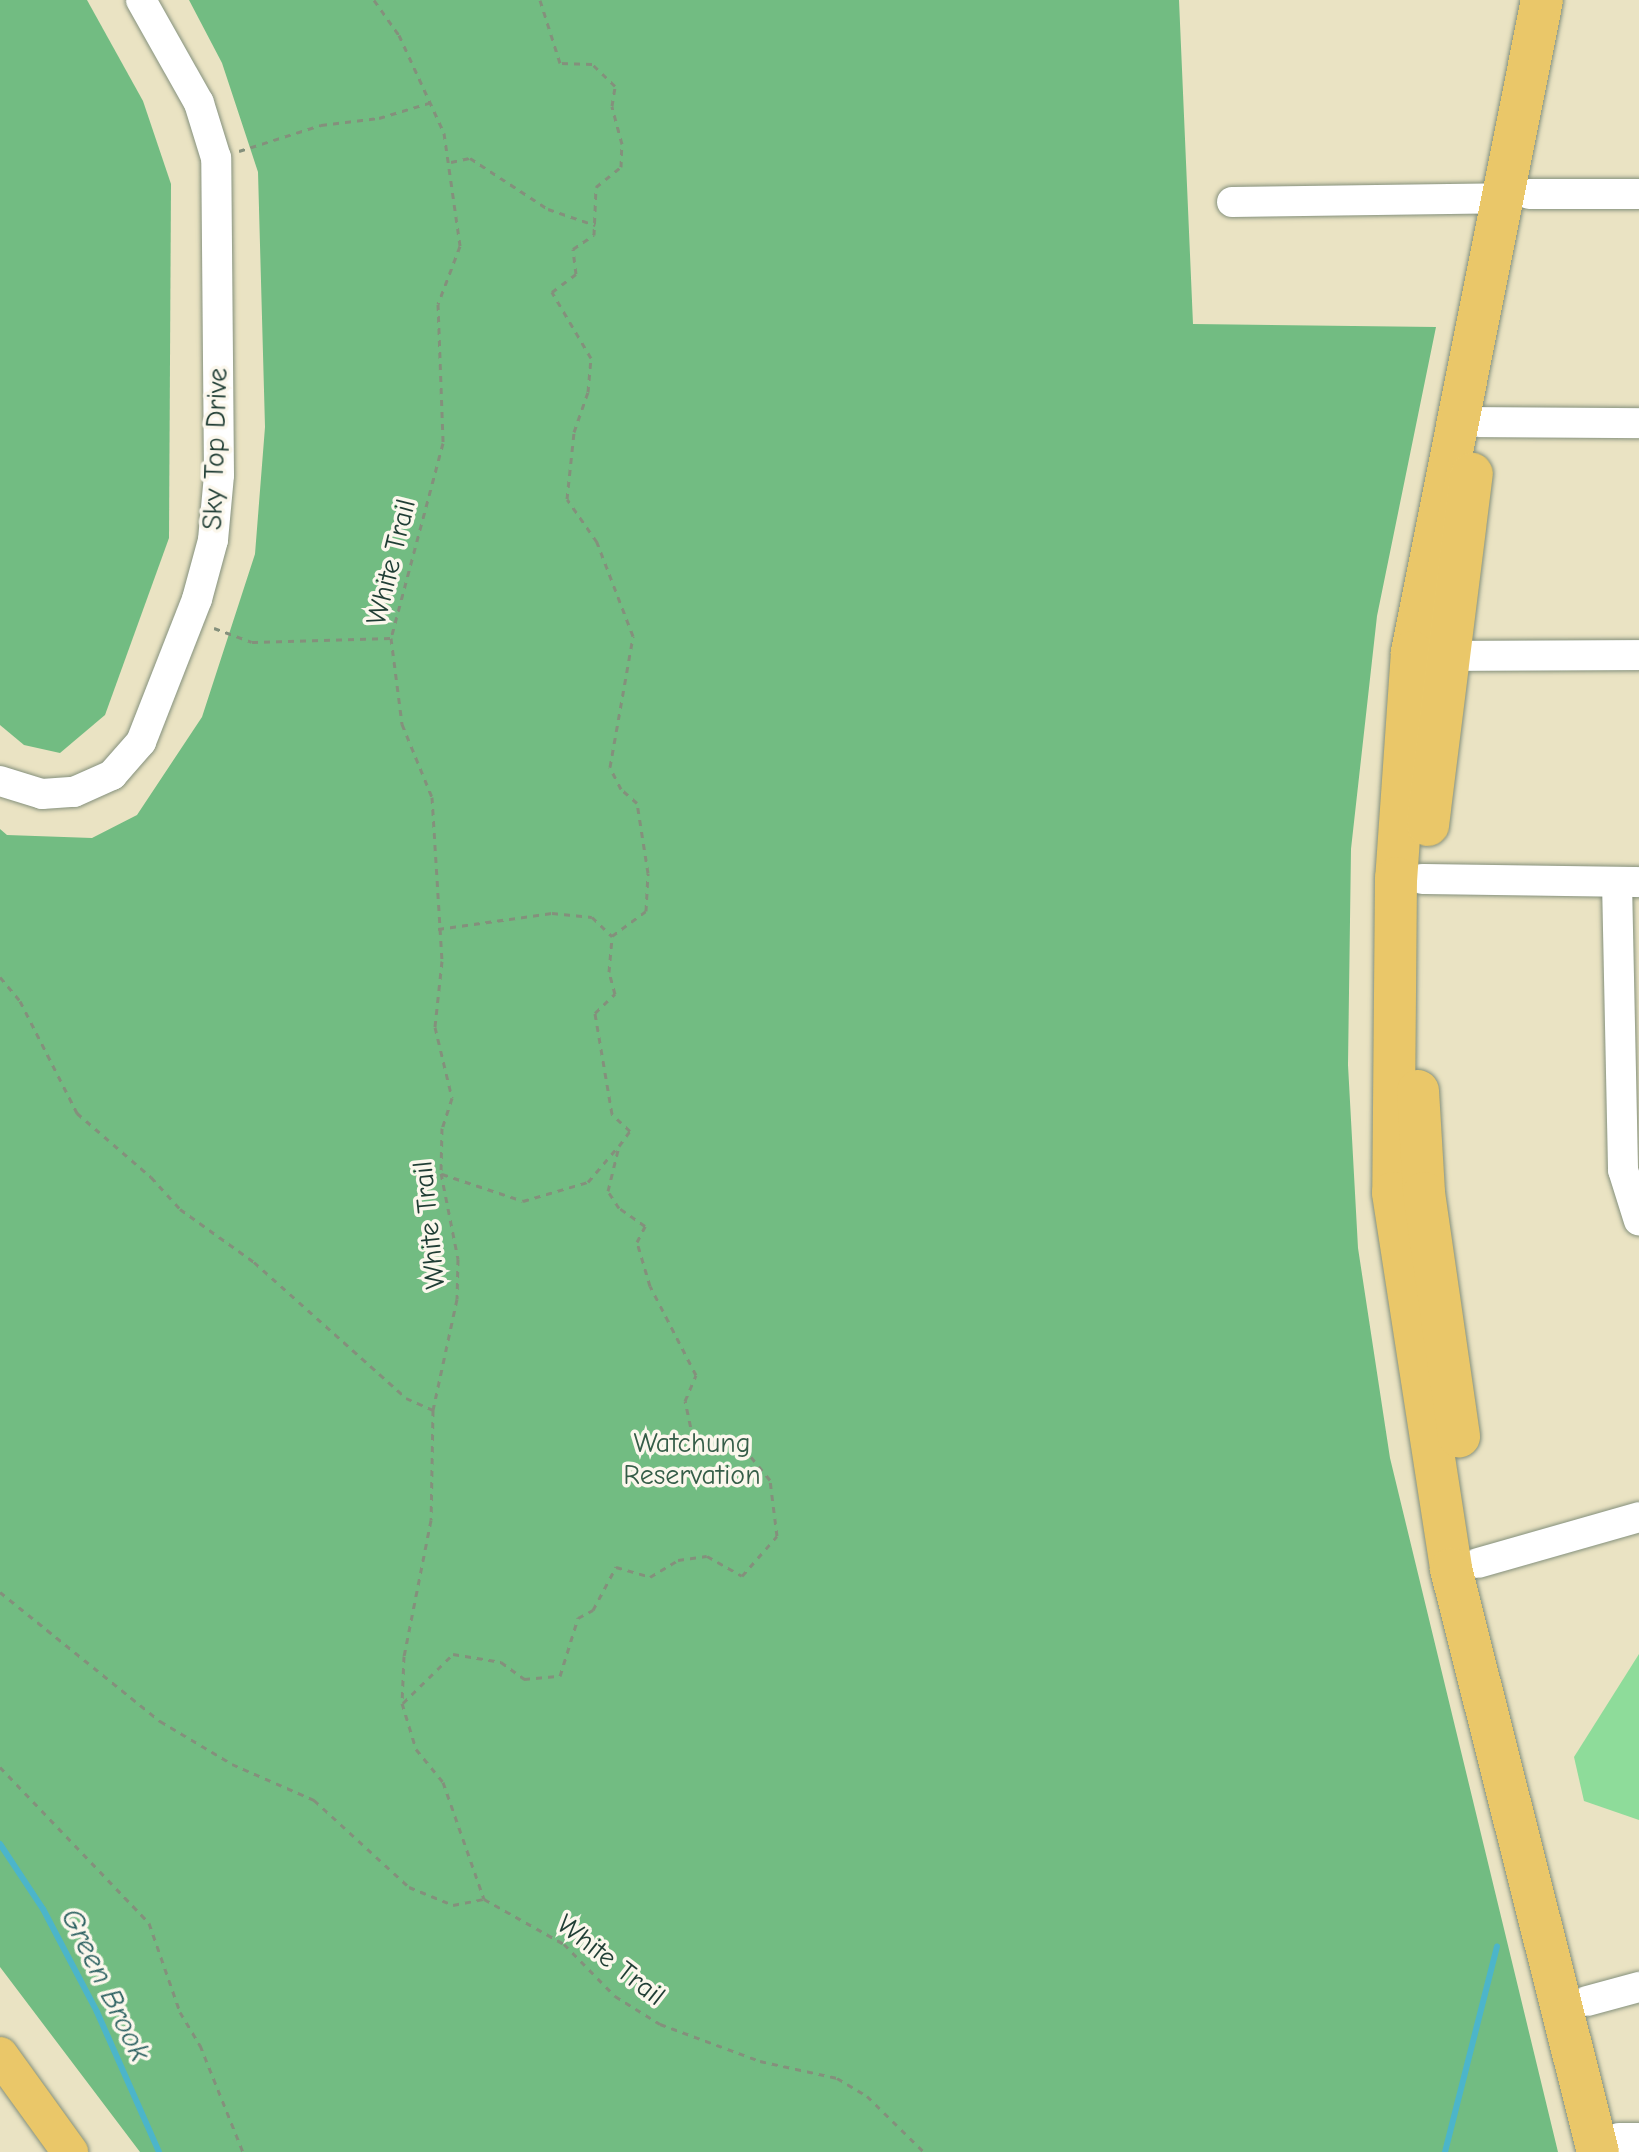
<!DOCTYPE html>
<html>
<head>
<meta charset="utf-8">
<style>
	body { margin:0 }
	#map { position:relative; width:1639px; height:2152px; overflow:hidden; background:#eae3c3; font-family:"Comic Neue",sans-serif }
	div>[style] { position:absolute }
	.green>* { inset:0; background:#8edc9a }
	.forest>* { inset:0; background:#72bc82 }
	.stream>* { height:6px; margin:-3px; padding:0 3px; transform-origin:3px; border-radius:3px; background:#4cb5ca }
	.path>* { height:3px; margin-top:-1.5px; transform-origin:0; background:repeating-linear-gradient(90deg,#84907c 0 6px,transparent 0 12px) }
	.roads { filter:drop-shadow(0 0 2px #84907c) drop-shadow(0 0 2px #84907c) }
	.minor>* { height:30px; margin:-15px; padding:0 15px; transform-origin:15px; border-radius:15px; background:#fff }
	.major>* { height:36px; margin:-18px; padding:0 18px; transform-origin:18px; border-radius:18px; background:#eac769 }
	.highway>* { height:42px; margin:-21px; padding:0 21px; transform-origin:21px; border-radius:21px; background:#eac769 }
	span { translate:-50% -50%; white-space:nowrap; text-align:center; line-height:1.15; -webkit-text-stroke:7px #fbf7ec; paint-order:stroke }
	.street-label { font-size:28px; color:#1f3d34 }
	.park-label { font-size:28px; color:#355d48 }
	.water-label { font-size:30px; color:#2c6161; font-style:italic }
</style>
</head>
<body>
<div id="map">
	<div class="green">
		<i style="clip-path:polygon(1639px 1654px,1639px 1820px,1584px 1801px,1574px 1757px)"></i>
	</div>
	<div class="forest">
		<i style="clip-path:polygon(0 0,87px 0,143px 101px,171px 184px,169px 538px,105px 715px,60px 753px,24px 745px,0 725px)"></i>
		<i style="clip-path:polygon(189px 0,1179px 0,1193px 324px,1436px 327px,1377px 616px,1351px 849px,1348px 1065px,1358px 1248px,1390px 1458px,1558px 2152px,140px 2152px,0 1967px,0 829px,7px 835px,92px 838px,137px 815px,202px 717px,255px 554px,265px 427px,258px 172px,222px 63px)"></i>
	</div>
	<div class="stream">
		<i style="left:0;top:1844px;width:78px;rotate:56.5deg"></i>
		<i style="left:43px;top:1909px;width:116px;rotate:62.3deg"></i>
		<i style="left:97px;top:2012px;width:153px;rotate:66.1deg"></i>
		<i style="left:1445px;top:2152px;width:212px;rotate:-75.8deg"></i>
	</div>
	<div class="path">
		<i style="left:374px;top:0;width:43px;rotate:54.5deg"></i>
		<i style="left:399px;top:35px;width:108px;rotate:65.3deg"></i>
		<i style="left:444px;top:133px;width:114px;rotate:81.9deg"></i>
		<i style="left:460px;top:246px;width:62px;rotate:110.8deg"></i>
		<i style="left:438px;top:304px;width:139px;rotate:87.9deg"></i>
		<i style="left:443px;top:443px;width:202px;rotate:104.9deg"></i>
		<i style="left:391px;top:638px;width:87px;rotate:82.7deg"></i>
		<i style="left:402px;top:724px;width:79px;rotate:67.7deg"></i>
		<i style="left:432px;top:797px;width:164px;rotate:86.5deg"></i>
		<i style="left:442px;top:961px;width:66px;rotate:96.1deg"></i>
		<i style="left:435px;top:1027px;width:73px;rotate:76.5deg"></i>
		<i style="left:452px;top:1098px;width:32px;rotate:108deg"></i>
		<i style="left:442px;top:1128px;width:45px;rotate:91.3deg"></i>
		<i style="left:441px;top:1173px;width:88px;rotate:78.8deg"></i>
		<i style="left:458px;top:1259px;width:40px;rotate:91.4deg"></i>
		<i style="left:457px;top:1299px;width:114px;rotate:102.2deg"></i>
		<i style="left:433px;top:1410px;width:110px;rotate:91deg"></i>
		<i style="left:431px;top:1520px;width:139px;rotate:101.2deg"></i>
		<i style="left:404px;top:1656px;width:47px;rotate:92.4deg"></i>
		<i style="left:402px;top:1703px;width:48px;rotate:73.1deg"></i>
		<i style="left:416px;top:1749px;width:43px;rotate:50.7deg"></i>
		<i style="left:443px;top:1782px;width:124px;rotate:70.7deg"></i>
		<i style="left:484px;top:1899px;width:92px;rotate:29.4deg"></i>
		<i style="left:564px;top:1944px;width:73px;rotate:45.6deg"></i>
		<i style="left:615px;top:1996px;width:53px;rotate:31.9deg"></i>
		<i style="left:660px;top:2024px;width:107px;rotate:20.3deg"></i>
		<i style="left:760px;top:2061px;width:79px;rotate:12.4deg"></i>
		<i style="left:837px;top:2078px;width:35px;rotate:31deg"></i>
		<i style="left:867px;top:2096px;width:80px;rotate:44.5deg"></i>
		<i style="left:239px;top:151px;width:86px;rotate:-17.6deg"></i>
		<i style="left:321px;top:125px;width:58px;rotate:-6.9deg"></i>
		<i style="left:379px;top:118px;width:55px;rotate:-16.8deg"></i>
		<i style="left:451px;top:162px;width:19px;rotate:-12deg"></i>
		<i style="left:470px;top:158px;width:93px;rotate:33.2deg"></i>
		<i style="left:548px;top:209px;width:50px;rotate:18.8deg"></i>
		<i style="left:214px;top:628px;width:40px;rotate:20.2deg"></i>
		<i style="left:252px;top:642px;width:139px;rotate:-1.6deg"></i>
		<i style="left:438px;top:929px;width:115px;rotate:-8deg"></i>
		<i style="left:552px;top:913px;width:40px;rotate:5.7deg"></i>
		<i style="left:592px;top:917px;width:28px;rotate:44deg"></i>
		<i style="left:0;top:977px;width:31px;rotate:50deg"></i>
		<i style="left:20px;top:1001px;width:126px;rotate:63deg"></i>
		<i style="left:77px;top:1113px;width:98px;rotate:40.9deg"></i>
		<i style="left:151px;top:1177px;width:43px;rotate:47.8deg"></i>
		<i style="left:180px;top:1209px;width:91px;rotate:35.6deg"></i>
		<i style="left:254px;top:1262px;width:204px;rotate:41.8deg"></i>
		<i style="left:406px;top:1398px;width:30px;rotate:24deg"></i>
		<i style="left:442px;top:1174px;width:85px;rotate:18.4deg"></i>
		<i style="left:523px;top:1201px;width:68px;rotate:-16.3deg"></i>
		<i style="left:588px;top:1182px;width:43px;rotate:-49.7deg"></i>
		<i style="left:0;top:1592px;width:206px;rotate:38.9deg"></i>
		<i style="left:160px;top:1721px;width:84px;rotate:30.8deg"></i>
		<i style="left:232px;top:1764px;width:90px;rotate:23.7deg"></i>
		<i style="left:314px;top:1800px;width:129px;rotate:42.5deg"></i>
		<i style="left:409px;top:1887px;width:48px;rotate:22.2deg"></i>
		<i style="left:453px;top:1905px;width:32px;rotate:-11deg"></i>
		<i style="left:403px;top:1703px;width:70px;rotate:-44.4deg"></i>
		<i style="left:453px;top:1654px;width:49px;rotate:9.5deg"></i>
		<i style="left:501px;top:1662px;width:29px;rotate:36deg"></i>
		<i style="left:524px;top:1679px;width:36px;rotate:-5deg"></i>
		<i style="left:560px;top:1676px;width:61px;rotate:-72.8deg"></i>
		<i style="left:578px;top:1618px;width:17px;rotate:-28deg"></i>
		<i style="left:593px;top:1610px;width:49px;rotate:-61.9deg"></i>
		<i style="left:616px;top:1567px;width:35px;rotate:16deg"></i>
		<i style="left:650px;top:1577px;width:33px;rotate:-31deg"></i>
		<i style="left:678px;top:1560px;width:29px;rotate:-8deg"></i>
		<i style="left:707px;top:1556px;width:40px;rotate:29.7deg"></i>
		<i style="left:742px;top:1576px;width:53px;rotate:-48.8deg"></i>
		<i style="left:777px;top:1536px;width:56px;rotate:-97.1deg"></i>
		<i style="left:770px;top:1480px;width:50px;rotate:-129.4deg"></i>
		<i style="left:738px;top:1441px;width:45px;rotate:-176.2deg"></i>
		<i style="left:693px;top:1438px;width:38px;rotate:-102deg"></i>
		<i style="left:685px;top:1401px;width:28px;rotate:-67deg"></i>
		<i style="left:696px;top:1375px;width:100px;rotate:-117.3deg"></i>
		<i style="left:650px;top:1286px;width:46px;rotate:-106.5deg"></i>
		<i style="left:637px;top:1242px;width:18px;rotate:-63deg"></i>
		<i style="left:645px;top:1226px;width:32px;rotate:-145deg"></i>
		<i style="left:619px;top:1208px;width:20px;rotate:-123deg"></i>
		<i style="left:608px;top:1191px;width:46px;rotate:-76.3deg"></i>
		<i style="left:619px;top:1146px;width:19px;rotate:-54deg"></i>
		<i style="left:630px;top:1131px;width:25px;rotate:-137deg"></i>
		<i style="left:612px;top:1114px;width:102px;rotate:-99.6deg"></i>
		<i style="left:595px;top:1013px;width:28px;rotate:-44deg"></i>
		<i style="left:615px;top:994px;width:23px;rotate:-105deg"></i>
		<i style="left:609px;top:972px;width:36px;rotate:-85deg"></i>
		<i style="left:612px;top:936px;width:42px;rotate:-36.3deg"></i>
		<i style="left:646px;top:911px;width:38px;rotate:-87deg"></i>
		<i style="left:648px;top:873px;width:71px;rotate:-98.9deg"></i>
		<i style="left:637px;top:803px;width:21px;rotate:-139deg"></i>
		<i style="left:621px;top:789px;width:25px;rotate:-117deg"></i>
		<i style="left:610px;top:767px;width:133px;rotate:-80deg"></i>
		<i style="left:633px;top:636px;width:101px;rotate:-111deg"></i>
		<i style="left:597px;top:542px;width:52px;rotate:-124.9deg"></i>
		<i style="left:567px;top:499px;width:67px;rotate:-84deg"></i>
		<i style="left:574px;top:432px;width:42px;rotate:-70.7deg"></i>
		<i style="left:588px;top:392px;width:34px;rotate:-85deg"></i>
		<i style="left:591px;top:358px;width:77px;rotate:-120.6deg"></i>
		<i style="left:552px;top:292px;width:30px;rotate:-37deg"></i>
		<i style="left:576px;top:274px;width:25px;rotate:-97deg"></i>
		<i style="left:573px;top:249px;width:25px;rotate:-34deg"></i>
		<i style="left:594px;top:235px;width:48px;rotate:-87.6deg"></i>
		<i style="left:596px;top:187px;width:32px;rotate:-39deg"></i>
		<i style="left:621px;top:167px;width:23px;rotate:-88deg"></i>
		<i style="left:622px;top:144px;width:39px;rotate:-105deg"></i>
		<i style="left:612px;top:106px;width:20px;rotate:-81deg"></i>
		<i style="left:615px;top:86px;width:32px;rotate:-136deg"></i>
		<i style="left:592px;top:64px;width:32px;rotate:-178deg"></i>
		<i style="left:560px;top:63px;width:66px;rotate:-107.6deg"></i>
		<i style="left:0;top:1767px;width:216px;rotate:46.3deg"></i>
		<i style="left:149px;top:1923px;width:94px;rotate:70.8deg"></i>
		<i style="left:180px;top:2012px;width:39px;rotate:59deg"></i>
		<i style="left:200px;top:2045px;width:115px;rotate:68.1deg"></i>
	</div>
	<div class="roads">
		<div class="minor">
			<i style="left:1529px;top:194px;width:110px"></i>
			<i style="left:1232px;top:202px;width:271px;rotate:-0.8deg"></i>
			<i style="left:1479px;top:422px;width:160px;rotate:0.4deg"></i>
			<i style="left:1449px;top:656px;width:190px;rotate:-0.3deg"></i>
			<i style="left:0;top:781px;width:44px;rotate:17.2deg"></i>
			<i style="left:42px;top:794px;width:32px;rotate:-4deg"></i>
			<i style="left:74px;top:792px;width:42px;rotate:-24.1deg"></i>
			<i style="left:112px;top:775px;width:44px;rotate:-48.7deg"></i>
			<i style="left:141px;top:742px;width:154px;rotate:-68.6deg"></i>
			<i style="left:197px;top:599px;width:61px;rotate:-74.8deg"></i>
			<i style="left:213px;top:540px;width:65px;rotate:-84.7deg"></i>
			<i style="left:219px;top:475px;width:317px;rotate:-90.5deg"></i>
			<i style="left:216px;top:158px;width:58px;rotate:-107.2deg"></i>
			<i style="left:199px;top:103px;width:118px;rotate:-119.4deg"></i>
			<i style="left:1422px;top:879px;width:217px;rotate:0.8deg"></i>
			<i style="left:1617px;top:882px;width:288px;rotate:88.8deg"></i>
			<i style="left:1623px;top:1170px;width:53px;rotate:72.6deg"></i>
			<i style="left:1478px;top:1563px;width:167px;rotate:-15.9deg"></i>
			<i style="left:1587px;top:2001px;width:54px;rotate:-15.1deg"></i>
			<i style="left:1619px;top:2138px;width:20px"></i>
		</div>
		<div class="major">
			<i style="left:0;top:2055px;width:120px;rotate:54.2deg"></i>
		</div>
		<div class="highway">
			<i style="left:1542px;top:0;width:665px;rotate:101.28deg"></i>
			<i style="left:1412px;top:652px;width:227px;rotate:94deg"></i>
			<i style="left:1396px;top:878px;width:315px;rotate:90.5deg"></i>
			<i style="left:1393px;top:1193px;width:380px;rotate:81.2deg"></i>
			<i style="left:1451px;top:1569px;width:601px;rotate:75.85deg"></i>
			<i style="left:1428px;top:825px;width:354px;rotate:-82.9deg"></i>
			<i style="left:1418px;top:1091px;width:102px;rotate:86.6deg"></i>
			<i style="left:1424px;top:1193px;width:246px;rotate:81.8deg"></i>
		</div>
	</div>
	<div class="street-label">
		<span style="left:215px;top:449px;rotate:-88deg">Sky Top Drive</span>
		<span style="left:391px;top:562px;rotate:-76deg">White Trail</span>
		<span style="left:429px;top:1225px;rotate:-96deg">White Trail</span>
		<span style="left:611px;top:1960px;rotate:38deg">White Trail</span>
	</div>
	<div class="park-label">
		<span style="left:692px;top:1459px">Watchung<br>Reservation</span>
	</div>
	<div class="water-label">
		<span style="left:105px;top:1985px;rotate:64deg">Green Brook</span>
	</div>
</div>
</body>
</html>
